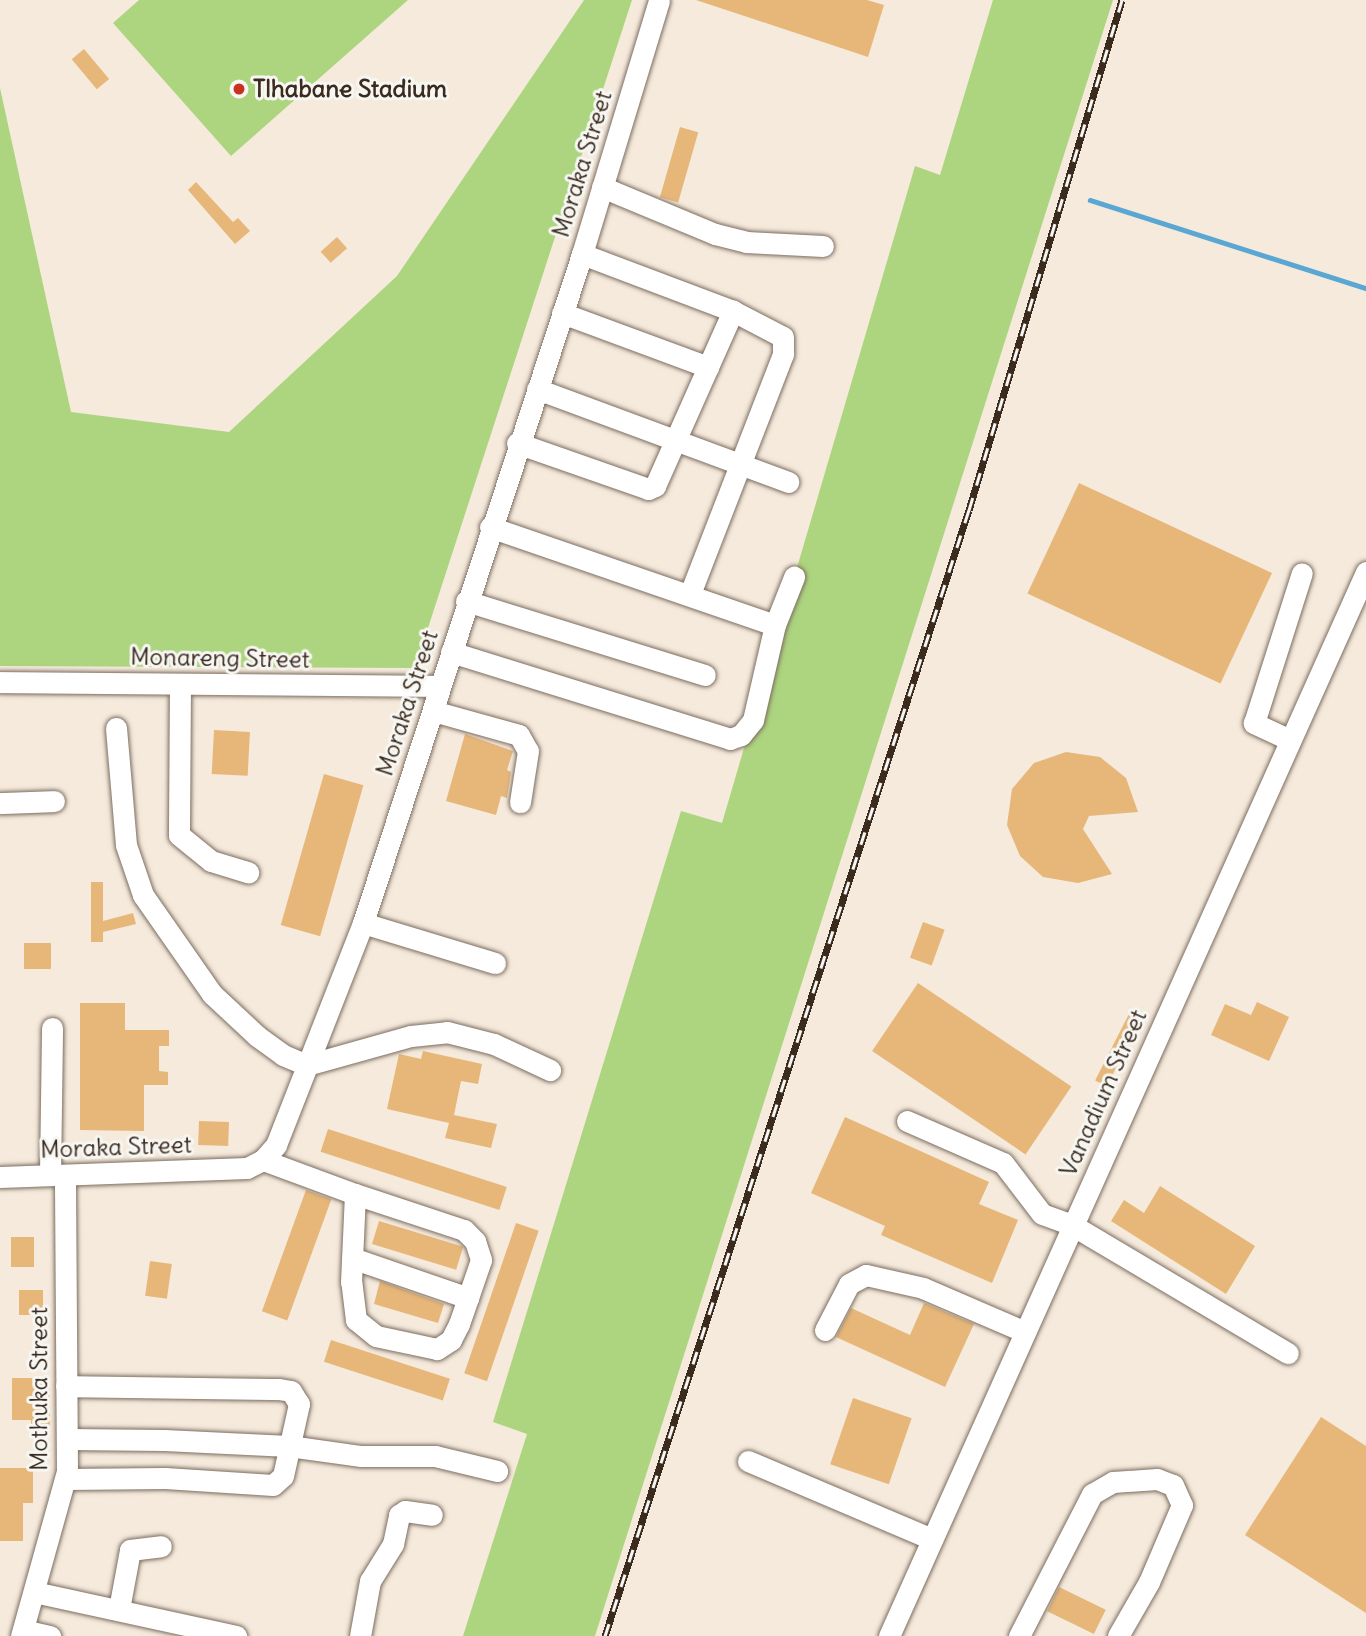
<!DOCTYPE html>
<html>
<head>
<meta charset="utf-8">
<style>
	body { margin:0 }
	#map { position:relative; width:1366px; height:1636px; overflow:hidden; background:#f5eadc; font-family:Delius,sans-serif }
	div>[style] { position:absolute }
	.green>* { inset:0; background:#add57f }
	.stream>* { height:4.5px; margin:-2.25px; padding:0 2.25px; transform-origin:2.25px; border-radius:2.25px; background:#59a7d2 }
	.building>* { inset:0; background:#e7b77a; transform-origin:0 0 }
	.roads { filter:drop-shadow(0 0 2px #7c6d60) drop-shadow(0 0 2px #7c6d60) }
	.minor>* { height:21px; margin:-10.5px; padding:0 10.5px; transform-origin:10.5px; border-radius:10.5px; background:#fff }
	.rail>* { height:7px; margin-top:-3.5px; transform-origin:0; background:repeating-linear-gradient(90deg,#f6f6f2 0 13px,#3b2a1e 0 26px); box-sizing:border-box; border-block:2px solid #3b2a1e }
	.dots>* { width:19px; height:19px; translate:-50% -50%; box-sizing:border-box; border:4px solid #f6f6f2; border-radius:50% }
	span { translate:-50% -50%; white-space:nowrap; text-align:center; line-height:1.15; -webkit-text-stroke:6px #f6f6f2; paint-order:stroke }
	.poi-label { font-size:24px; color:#3b2a1e; font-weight:700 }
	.left { translate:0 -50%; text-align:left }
	.street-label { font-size:24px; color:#3b2a1e }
</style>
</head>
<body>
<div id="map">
	<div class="green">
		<i style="clip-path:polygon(139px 0,408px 0,231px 156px,113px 23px)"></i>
		<i style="clip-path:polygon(584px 0,632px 0,415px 668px,0 666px,0 88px,71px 412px,229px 432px,397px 276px)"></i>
		<i style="clip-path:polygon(993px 0,1113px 0,595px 1636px,463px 1636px,527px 1434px,493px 1422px,681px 811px,722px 823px,915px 166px,940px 175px)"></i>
	</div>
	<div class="stream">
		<i style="left:1090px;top:200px;width:290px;rotate:17.7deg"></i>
	</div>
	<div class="building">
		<i style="clip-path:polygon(696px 0,867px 0,884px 5px,868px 57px)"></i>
		<i style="left:84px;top:49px;width:39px;height:16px;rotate:50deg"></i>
		<i style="left:680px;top:127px;width:19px;height:73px;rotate:16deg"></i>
		<i style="clip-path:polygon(196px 182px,233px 222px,238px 218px,250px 231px,235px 244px,188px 190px)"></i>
		<i style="left:337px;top:237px;width:15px;height:22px;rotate:48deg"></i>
		<i style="left:1079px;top:483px;width:213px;height:122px;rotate:25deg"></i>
		<i style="left:214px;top:730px;width:36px;height:44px;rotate:3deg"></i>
		<i style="clip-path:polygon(465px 734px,513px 751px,507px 770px,511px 772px,507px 798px,501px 796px,496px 815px,446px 801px)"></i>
		<i style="clip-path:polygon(1066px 752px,1100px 757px,1126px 778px,1138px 812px,1089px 816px,1083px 829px,1112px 874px,1078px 883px,1043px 877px,1020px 856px,1007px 825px,1012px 789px,1034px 763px)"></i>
		<i style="left:324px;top:774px;width:41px;height:157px;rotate:16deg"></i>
		<i style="clip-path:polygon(91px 882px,103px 882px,103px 921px,133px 913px,136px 924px,103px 932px,103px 942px,91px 942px)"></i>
		<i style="left:923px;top:922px;width:23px;height:38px;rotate:20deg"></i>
		<i style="left:24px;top:943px;width:27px;height:26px"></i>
		<i style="left:918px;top:983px;width:185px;height:82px;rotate:34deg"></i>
		<i style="clip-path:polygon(1257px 1002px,1289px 1017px,1269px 1061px,1211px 1035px,1225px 1004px,1251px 1015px)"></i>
		<i style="clip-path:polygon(80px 1003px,125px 1003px,125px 1030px,169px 1030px,169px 1046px,159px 1046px,159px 1071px,168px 1072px,168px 1085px,144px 1085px,144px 1131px,80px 1130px)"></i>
		<i style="left:1131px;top:1010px;width:13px;height:79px;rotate:27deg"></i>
		<i style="clip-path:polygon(423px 1051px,482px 1064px,478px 1084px,461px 1081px,454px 1115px,497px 1124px,491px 1148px,445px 1138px,449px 1123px,387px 1109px,399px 1054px,421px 1059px)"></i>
		<i style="clip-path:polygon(845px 1117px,989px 1182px,979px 1204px,1018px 1220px,992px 1283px,881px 1235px,885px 1226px,811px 1193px)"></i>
		<i style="left:199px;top:1121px;width:30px;height:24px;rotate:2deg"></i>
		<i style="left:328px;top:1129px;width:188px;height:24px;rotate:18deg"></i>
		<i style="clip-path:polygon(1160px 1186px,1255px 1246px,1226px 1294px,1111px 1221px,1124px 1200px,1144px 1213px)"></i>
		<i style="left:306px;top:1190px;width:27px;height:129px;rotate:20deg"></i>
		<i style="left:379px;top:1221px;width:88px;height:24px;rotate:17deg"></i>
		<i style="left:516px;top:1223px;width:24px;height:159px;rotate:19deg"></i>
		<i style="left:11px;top:1237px;width:23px;height:30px"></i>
		<i style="left:150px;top:1261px;width:22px;height:35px;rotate:8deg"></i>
		<i style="clip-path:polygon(380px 1281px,444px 1304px,438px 1323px,374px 1304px)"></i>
		<i style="left:19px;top:1290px;width:24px;height:25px"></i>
		<i style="clip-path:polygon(924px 1303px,974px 1324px,945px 1387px,836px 1337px,851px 1308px,910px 1335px)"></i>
		<i style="left:331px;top:1340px;width:125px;height:23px;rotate:18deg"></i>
		<i style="clip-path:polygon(12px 1378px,49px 1378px,50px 1429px,31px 1428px,31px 1420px,12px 1420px)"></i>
		<i style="left:853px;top:1398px;width:62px;height:70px;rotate:19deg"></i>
		<i style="clip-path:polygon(1321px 1417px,1366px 1446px,1366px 1613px,1245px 1535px)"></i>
		<i style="clip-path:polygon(0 1468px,33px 1468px,33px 1503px,23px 1503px,23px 1541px,0 1541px)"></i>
		<i style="left:1059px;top:1587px;width:52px;height:27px;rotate:26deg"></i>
	</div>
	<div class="roads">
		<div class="minor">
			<i style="left:602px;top:187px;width:122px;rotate:22.6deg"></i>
			<i style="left:715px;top:234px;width:32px;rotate:14deg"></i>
			<i style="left:746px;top:242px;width:77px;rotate:3deg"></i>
			<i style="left:582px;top:254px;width:161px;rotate:20.7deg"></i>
			<i style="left:733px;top:311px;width:56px;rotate:27.5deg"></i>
			<i style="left:783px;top:337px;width:17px;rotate:90deg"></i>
			<i style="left:783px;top:354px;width:257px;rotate:111.2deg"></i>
			<i style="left:562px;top:313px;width:156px;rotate:20.3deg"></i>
			<i style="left:537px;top:389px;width:268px;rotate:20.3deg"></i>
			<i style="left:517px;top:443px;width:139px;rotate:19.3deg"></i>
			<i style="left:648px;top:489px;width:8px;rotate:-23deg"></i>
			<i style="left:655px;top:486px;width:192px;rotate:-66deg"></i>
			<i style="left:490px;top:527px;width:301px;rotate:19deg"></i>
			<i style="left:466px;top:601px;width:250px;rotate:17.2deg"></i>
			<i style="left:451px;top:652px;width:292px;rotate:17.3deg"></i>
			<i style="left:730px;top:739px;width:12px;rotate:-20deg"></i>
			<i style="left:741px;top:735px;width:19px;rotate:-51deg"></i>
			<i style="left:753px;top:720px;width:98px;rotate:-77deg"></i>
			<i style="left:775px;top:625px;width:52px;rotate:-68.4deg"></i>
			<i style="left:0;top:682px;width:440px;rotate:0.5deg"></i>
			<i style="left:180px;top:684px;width:151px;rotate:90.4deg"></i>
			<i style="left:179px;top:835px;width:41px;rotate:39.1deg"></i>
			<i style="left:211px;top:861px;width:39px;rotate:17deg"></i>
			<i style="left:433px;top:711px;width:89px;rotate:15.6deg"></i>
			<i style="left:519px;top:735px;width:18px;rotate:61deg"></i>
			<i style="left:528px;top:751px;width:52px;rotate:98.9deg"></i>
			<i style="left:116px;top:728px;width:117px;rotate:85.1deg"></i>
			<i style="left:126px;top:845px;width:53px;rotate:71.2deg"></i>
			<i style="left:143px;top:895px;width:121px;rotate:55.1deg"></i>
			<i style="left:212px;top:994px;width:62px;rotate:43deg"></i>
			<i style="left:257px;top:1036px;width:32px;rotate:36deg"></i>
			<i style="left:283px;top:1055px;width:26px;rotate:23deg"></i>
			<i style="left:307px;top:1065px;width:108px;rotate:-15.6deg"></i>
			<i style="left:411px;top:1036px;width:36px;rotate:-6deg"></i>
			<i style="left:447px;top:1032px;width:49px;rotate:14.3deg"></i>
			<i style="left:494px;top:1044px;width:62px;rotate:24.9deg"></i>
			<i style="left:1288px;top:739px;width:38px;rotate:-155deg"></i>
			<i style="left:1254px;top:723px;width:157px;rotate:-72.3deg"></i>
			<i style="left:0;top:803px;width:54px;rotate:-2.1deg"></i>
			<i style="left:363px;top:923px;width:138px;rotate:16.9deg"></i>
			<i style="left:907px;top:1121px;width:105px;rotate:23.6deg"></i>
			<i style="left:1003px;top:1163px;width:64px;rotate:52.6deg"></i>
			<i style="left:1042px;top:1214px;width:32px;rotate:20deg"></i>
			<i style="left:1072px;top:1225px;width:251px;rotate:30.7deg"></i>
			<i style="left:263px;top:1160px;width:98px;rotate:20.3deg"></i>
			<i style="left:50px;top:1175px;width:147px;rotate:-89.2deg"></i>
			<i style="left:0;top:1177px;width:247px;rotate:-2.1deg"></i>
			<i style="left:247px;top:1168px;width:18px;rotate:-27deg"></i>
			<i style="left:263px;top:1160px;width:20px;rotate:-49deg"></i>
			<i style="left:276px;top:1145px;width:238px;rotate:-68.6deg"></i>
			<i style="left:363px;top:923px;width:704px;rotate:-71.87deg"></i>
			<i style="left:582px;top:254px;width:265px;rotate:-73.1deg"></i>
			<i style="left:355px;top:1194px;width:115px;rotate:18.3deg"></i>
			<i style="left:464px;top:1230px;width:16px;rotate:45deg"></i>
			<i style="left:475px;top:1241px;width:20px;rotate:72deg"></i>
			<i style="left:481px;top:1260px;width:68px;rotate:109deg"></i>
			<i style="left:459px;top:1324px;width:18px;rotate:117deg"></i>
			<i style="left:451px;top:1340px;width:17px;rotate:147deg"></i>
			<i style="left:437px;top:1349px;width:62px;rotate:-168deg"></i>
			<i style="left:376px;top:1336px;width:26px;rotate:-141deg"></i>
			<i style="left:356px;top:1320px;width:38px;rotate:-97deg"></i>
			<i style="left:351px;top:1282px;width:88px;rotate:-87.4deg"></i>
			<i style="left:352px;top:1258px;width:123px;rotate:19deg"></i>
			<i style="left:825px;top:1330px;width:52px;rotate:-62.4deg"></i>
			<i style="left:849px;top:1284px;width:19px;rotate:-28deg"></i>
			<i style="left:866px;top:1275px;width:58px;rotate:12.8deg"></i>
			<i style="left:923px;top:1288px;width:111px;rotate:23.3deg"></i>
			<i style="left:67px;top:1439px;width:97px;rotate:0.6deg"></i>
			<i style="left:164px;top:1440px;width:125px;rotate:2.7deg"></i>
			<i style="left:289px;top:1446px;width:73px;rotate:7.9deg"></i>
			<i style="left:361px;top:1456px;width:74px"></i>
			<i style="left:435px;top:1456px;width:64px;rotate:13.6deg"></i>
			<i style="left:748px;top:1461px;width:200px;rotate:23deg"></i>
			<i style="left:66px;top:1479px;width:99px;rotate:-0.6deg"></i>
			<i style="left:165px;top:1478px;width:108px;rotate:3.7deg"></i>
			<i style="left:273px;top:1485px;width:13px;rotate:-42deg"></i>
			<i style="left:283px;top:1476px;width:74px;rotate:-77.5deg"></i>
			<i style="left:299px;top:1404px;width:15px;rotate:-122deg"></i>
			<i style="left:291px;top:1391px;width:13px;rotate:-171deg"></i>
			<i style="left:278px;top:1389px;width:212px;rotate:-179.2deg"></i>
			<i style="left:34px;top:1592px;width:207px;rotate:12.3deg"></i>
			<i style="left:119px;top:1609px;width:60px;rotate:-79.4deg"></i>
			<i style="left:130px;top:1550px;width:31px;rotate:-7deg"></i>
			<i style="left:23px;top:1630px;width:28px;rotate:13deg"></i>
			<i style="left:21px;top:1636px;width:171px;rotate:-74.4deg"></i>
			<i style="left:67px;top:1471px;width:293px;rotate:-90.4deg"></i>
			<i style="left:360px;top:1636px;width:56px;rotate:-79.7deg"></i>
			<i style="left:370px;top:1581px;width:44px;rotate:-58.1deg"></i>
			<i style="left:393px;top:1544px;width:30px;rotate:-78deg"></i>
			<i style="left:399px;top:1515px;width:7px;rotate:-34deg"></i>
			<i style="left:405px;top:1511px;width:27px;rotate:8deg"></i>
			<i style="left:889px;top:1636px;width:1166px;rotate:-65.85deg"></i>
			<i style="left:1019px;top:1636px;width:160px;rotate:-62.8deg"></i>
			<i style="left:1092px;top:1494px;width:24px;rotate:-30deg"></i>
			<i style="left:1113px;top:1482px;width:44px;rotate:-3.9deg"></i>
			<i style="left:1157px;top:1479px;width:17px;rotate:21deg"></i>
			<i style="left:1173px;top:1485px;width:22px;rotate:66deg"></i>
			<i style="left:1182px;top:1505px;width:84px;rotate:113.2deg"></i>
			<i style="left:1149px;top:1582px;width:62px;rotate:119.9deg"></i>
		</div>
	</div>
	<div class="rail">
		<i style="left:605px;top:1636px;width:1183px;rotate:-72.09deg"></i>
		<i style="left:969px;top:510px;width:532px;rotate:-73.3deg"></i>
	</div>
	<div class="dots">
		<i style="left:239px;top:89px;background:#c8321e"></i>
	</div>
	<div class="poi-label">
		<span class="left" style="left:253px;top:89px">Tlhabane Stadium</span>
	</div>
	<div class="street-label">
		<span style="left:582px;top:164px;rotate:-73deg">Moraka Street</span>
		<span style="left:220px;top:658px;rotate:1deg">Monareng Street</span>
		<span style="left:407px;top:703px;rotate:-72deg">Moraka Street</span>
		<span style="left:1103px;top:1093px;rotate:-66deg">Vanadium Street</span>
		<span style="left:116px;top:1147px;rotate:-2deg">Moraka Street</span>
		<span style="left:39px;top:1389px;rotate:-90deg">Mothuka Street</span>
	</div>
</div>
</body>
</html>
